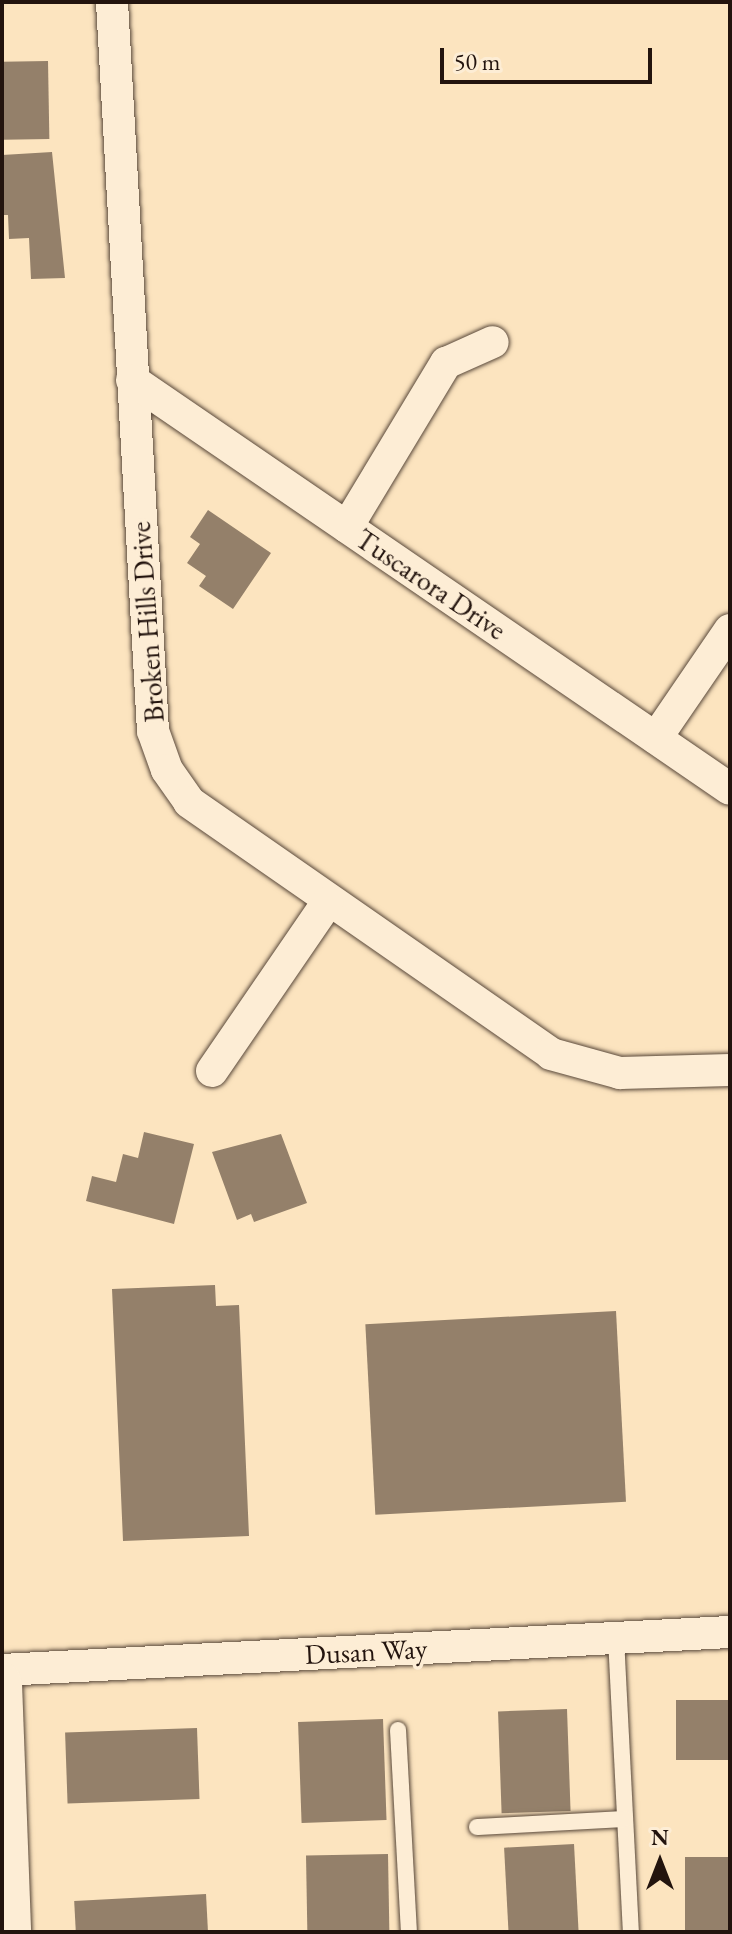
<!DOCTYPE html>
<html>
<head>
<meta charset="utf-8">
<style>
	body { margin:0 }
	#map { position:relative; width:732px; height:1934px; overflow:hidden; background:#fce4bf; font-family:"EB Garamond",serif }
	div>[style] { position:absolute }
	.building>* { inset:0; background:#94806a; transform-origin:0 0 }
	.roads { filter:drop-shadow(0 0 2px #59483a) drop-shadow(0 0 2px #59483a) }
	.service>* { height:16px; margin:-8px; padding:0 8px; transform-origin:8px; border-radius:8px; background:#fdedd5 }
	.minor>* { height:32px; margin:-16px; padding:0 16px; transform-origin:16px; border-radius:16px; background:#fdedd5 }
	.tertiary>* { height:40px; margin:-20px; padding:0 20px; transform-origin:20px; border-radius:20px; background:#fdedd5 }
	span { translate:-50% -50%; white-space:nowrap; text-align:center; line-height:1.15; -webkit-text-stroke:7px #fdedd5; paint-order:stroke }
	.street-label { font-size:28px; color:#23140e }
	.frame { position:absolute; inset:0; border:4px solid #23140e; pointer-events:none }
	.north { position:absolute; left:620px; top:1822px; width:80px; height:80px; -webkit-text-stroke:6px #fdedd5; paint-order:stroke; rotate:0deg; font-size:22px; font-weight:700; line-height:32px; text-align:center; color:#23140e }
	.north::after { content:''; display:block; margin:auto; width:28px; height:36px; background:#23140e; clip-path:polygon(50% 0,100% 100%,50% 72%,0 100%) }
	.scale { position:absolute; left:440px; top:48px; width:212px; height:36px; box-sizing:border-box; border:4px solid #23140e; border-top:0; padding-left:10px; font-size:24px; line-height:28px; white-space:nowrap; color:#23140e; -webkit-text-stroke:6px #fdedd5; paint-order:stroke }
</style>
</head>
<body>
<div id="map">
	<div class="building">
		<i style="left:48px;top:61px;width:78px;height:46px;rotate:89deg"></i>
		<i style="clip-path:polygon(52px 152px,65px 278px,31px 279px,29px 238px,9px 239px,8px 215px,2px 215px,2px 155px)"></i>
		<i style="clip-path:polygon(208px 510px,271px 553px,233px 609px,199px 586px,206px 576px,187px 563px,200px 544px,190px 537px)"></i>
		<i style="clip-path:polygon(144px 1132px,194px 1144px,174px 1224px,86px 1201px,92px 1176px,116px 1182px,123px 1154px,138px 1158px)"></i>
		<i style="clip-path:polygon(281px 1134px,307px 1203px,254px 1222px,251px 1214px,237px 1220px,212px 1152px)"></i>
		<i style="clip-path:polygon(215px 1285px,216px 1306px,239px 1305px,249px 1536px,123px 1541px,112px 1289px)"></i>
		<i style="left:616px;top:1311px;width:191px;height:251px;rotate:87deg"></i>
		<i style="left:730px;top:1700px;width:60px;height:54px;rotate:90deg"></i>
		<i style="left:567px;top:1709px;width:102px;height:69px;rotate:88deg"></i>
		<i style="left:383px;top:1719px;width:101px;height:85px;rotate:88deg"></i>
		<i style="left:197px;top:1728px;width:71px;height:132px;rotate:88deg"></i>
		<i style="left:574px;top:1844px;width:88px;height:70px;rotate:87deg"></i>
		<i style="left:388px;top:1854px;width:78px;height:82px;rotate:89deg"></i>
		<i style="left:730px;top:1857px;width:75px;height:45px;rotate:90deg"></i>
		<i style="left:206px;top:1894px;width:38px;height:132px;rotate:87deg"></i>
	</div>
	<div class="roads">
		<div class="service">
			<i style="left:616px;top:1638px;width:294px;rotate:87.1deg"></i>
			<i style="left:398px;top:1730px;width:202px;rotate:86.9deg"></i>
			<i style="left:477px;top:1827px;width:148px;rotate:-3.1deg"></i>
		</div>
		<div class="minor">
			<i style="left:112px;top:2px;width:730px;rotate:86.78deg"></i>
			<i style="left:153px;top:731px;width:41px;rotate:70.3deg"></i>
			<i style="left:167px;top:770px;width:39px;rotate:55deg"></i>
			<i style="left:189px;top:802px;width:441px;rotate:34.8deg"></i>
			<i style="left:551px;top:1054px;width:72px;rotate:15.4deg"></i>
			<i style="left:620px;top:1073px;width:110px;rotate:-1.6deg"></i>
			<i style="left:132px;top:380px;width:724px;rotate:34.37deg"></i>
			<i style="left:347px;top:527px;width:192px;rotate:-58.9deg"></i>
			<i style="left:446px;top:363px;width:51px;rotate:-24.1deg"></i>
			<i style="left:656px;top:738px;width:131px;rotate:-55.6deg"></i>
			<i style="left:212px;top:1071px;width:204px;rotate:-55.6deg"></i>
			<i style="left:2px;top:1670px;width:729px;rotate:-2.99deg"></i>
		</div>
		<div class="tertiary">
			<i style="left:2px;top:1683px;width:249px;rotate:87.9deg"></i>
		</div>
	</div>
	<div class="street-label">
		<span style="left:431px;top:584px;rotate:34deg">Tuscarora Drive</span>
		<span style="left:147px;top:622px;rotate:-94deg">Broken Hills Drive</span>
		<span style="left:366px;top:1651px;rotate:-3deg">Dusan Way</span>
	</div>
	<div class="frame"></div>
	<div class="north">N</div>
	<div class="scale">50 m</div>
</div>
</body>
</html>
